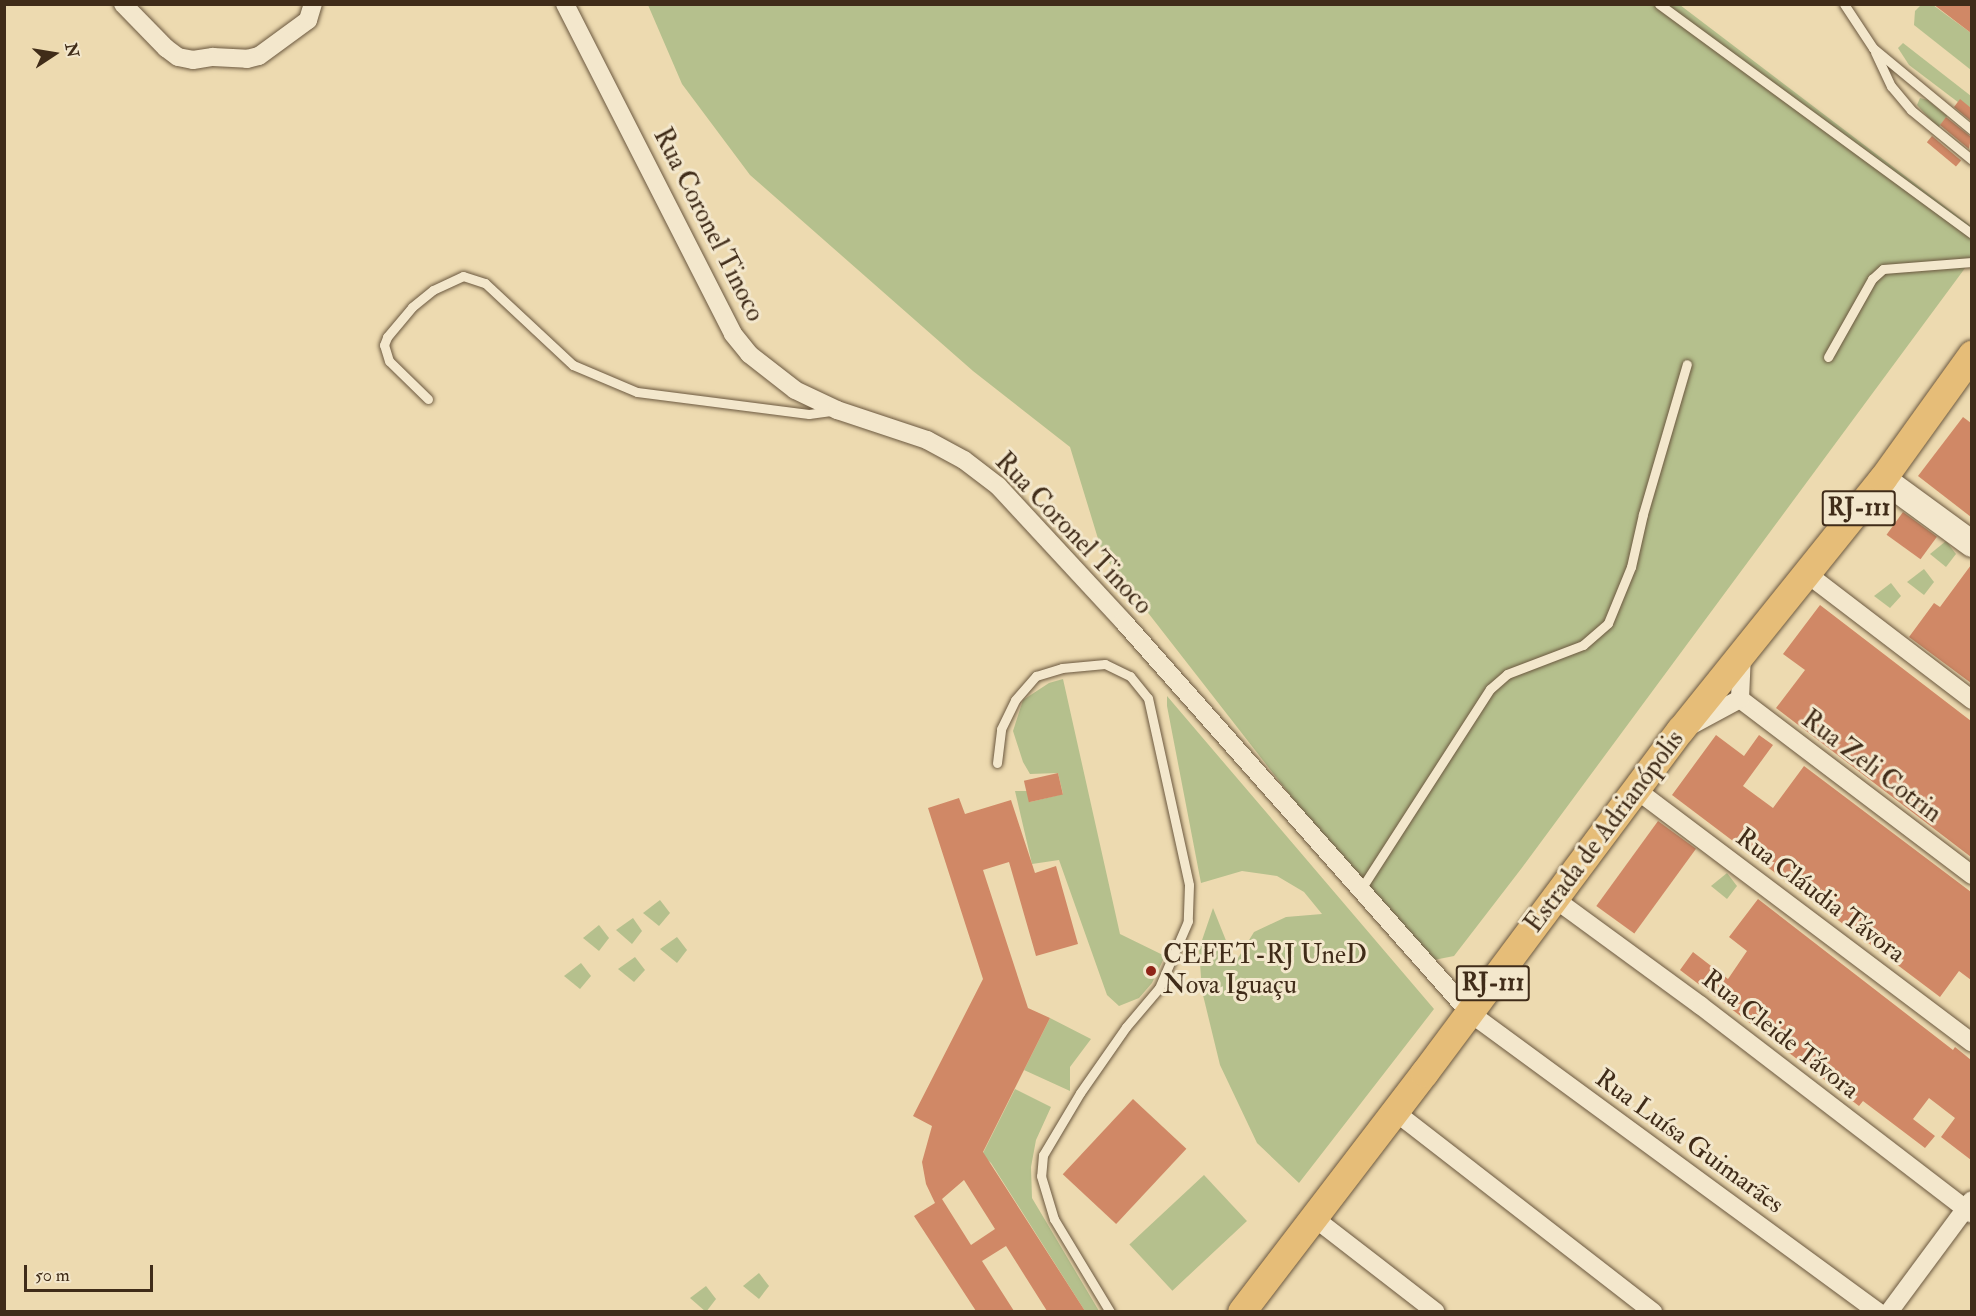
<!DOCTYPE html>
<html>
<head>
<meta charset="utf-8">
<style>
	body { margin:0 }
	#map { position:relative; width:1976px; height:1316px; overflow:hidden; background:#eddab0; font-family:"IM FELL Double Pica",serif }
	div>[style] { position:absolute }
	.green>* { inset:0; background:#b5c08d; transform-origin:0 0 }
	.building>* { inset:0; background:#d08866; transform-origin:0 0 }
	.roads { filter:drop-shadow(0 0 2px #6b583f) drop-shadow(0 0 2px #6b583f) }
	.service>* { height:9px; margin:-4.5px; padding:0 4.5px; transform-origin:4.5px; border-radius:4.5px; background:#f3e7cc }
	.minor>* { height:18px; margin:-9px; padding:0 9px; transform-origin:9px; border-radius:9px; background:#f3e7cc }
	.secondary>* { height:26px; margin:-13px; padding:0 13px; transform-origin:13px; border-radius:13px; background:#f3e7cc }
	.primary>* { height:28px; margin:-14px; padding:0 14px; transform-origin:14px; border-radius:14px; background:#e6bd78 }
	.dots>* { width:16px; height:16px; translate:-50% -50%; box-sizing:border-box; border:3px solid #f3e7cc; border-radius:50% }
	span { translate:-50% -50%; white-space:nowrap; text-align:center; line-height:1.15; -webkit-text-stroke:6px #f3e7cc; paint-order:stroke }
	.shield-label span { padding:2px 4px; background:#f3e7cc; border:2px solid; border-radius:4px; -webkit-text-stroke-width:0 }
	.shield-label { font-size:24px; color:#402c19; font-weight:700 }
	.street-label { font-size:26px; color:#402c19 }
	.poi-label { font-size:26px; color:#402c19 }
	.left { translate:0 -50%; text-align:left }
	.frame { position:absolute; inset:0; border:6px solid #402c19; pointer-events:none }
	.north { position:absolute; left:24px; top:24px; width:60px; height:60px; -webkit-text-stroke:4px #f3e7cc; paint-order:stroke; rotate:78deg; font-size:16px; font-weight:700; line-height:24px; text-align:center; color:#402c19 }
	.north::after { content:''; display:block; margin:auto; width:21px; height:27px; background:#402c19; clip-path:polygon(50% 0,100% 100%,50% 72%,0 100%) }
	.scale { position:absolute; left:24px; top:1265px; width:129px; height:27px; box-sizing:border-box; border:3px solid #402c19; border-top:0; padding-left:8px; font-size:18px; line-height:21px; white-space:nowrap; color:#402c19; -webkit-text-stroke:4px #f3e7cc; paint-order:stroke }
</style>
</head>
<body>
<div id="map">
	<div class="green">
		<i style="clip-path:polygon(648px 5px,1680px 5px,1971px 226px,1971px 260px,1521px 869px,1454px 956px,1434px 960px,1297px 804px,1103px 555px,1070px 447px,973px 371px,750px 175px,682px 84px)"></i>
		<i style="clip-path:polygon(1921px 5px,1933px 5px,1971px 33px,1971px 70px,1914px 25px,1915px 11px)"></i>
		<i style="clip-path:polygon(1903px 43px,1971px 96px,1971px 112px,1909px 65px,1898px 48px)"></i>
		<i style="clip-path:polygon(1920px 98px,1928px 100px,1947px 116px,1938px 128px,1917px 105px)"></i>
		<i style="clip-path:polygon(1946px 541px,1956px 554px,1946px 567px,1930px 554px)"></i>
		<i style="clip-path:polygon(1924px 569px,1934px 582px,1924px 595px,1907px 582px)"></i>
		<i style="clip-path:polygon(1891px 583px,1901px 596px,1890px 608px,1874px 596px)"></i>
		<i style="clip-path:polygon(1063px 679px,1120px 934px,1165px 956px,1152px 983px,1139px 998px,1119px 1006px,1107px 995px,1059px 860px,1032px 864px,1015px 791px,1027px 791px,1030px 802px,1063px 794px,1058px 773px,1030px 774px,1023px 762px,1013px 731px,1023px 700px,1049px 683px)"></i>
		<i style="clip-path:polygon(1167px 696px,1434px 1009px,1299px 1183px,1257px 1143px,1220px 1065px,1202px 991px,1199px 949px,1213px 908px,1235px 963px,1254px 932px,1286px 917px,1322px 914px,1304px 892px,1277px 876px,1242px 871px,1201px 883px,1167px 706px)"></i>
		<i style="clip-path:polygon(1727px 873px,1737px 886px,1727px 899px,1711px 886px)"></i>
		<i style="clip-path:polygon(660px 900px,670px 913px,659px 926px,643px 913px)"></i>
		<i style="clip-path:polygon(633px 918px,642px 931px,632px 944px,616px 930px)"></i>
		<i style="clip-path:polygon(599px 925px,609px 938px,599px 951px,583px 938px)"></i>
		<i style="clip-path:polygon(677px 937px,687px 950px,677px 963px,660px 949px)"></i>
		<i style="clip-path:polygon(635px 957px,645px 970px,634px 982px,618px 969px)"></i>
		<i style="clip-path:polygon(581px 963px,591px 976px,580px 989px,564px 976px)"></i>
		<i style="clip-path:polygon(1050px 1018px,1091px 1039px,1070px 1067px,1070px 1091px,1024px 1070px)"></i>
		<i style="clip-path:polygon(1015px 1089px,1051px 1107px,1036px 1140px,1031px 1167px,1032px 1198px,1099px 1311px,1085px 1311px,991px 1163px,982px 1155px)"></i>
		<i style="left:1204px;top:1175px;width:63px;height:102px;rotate:47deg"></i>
		<i style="clip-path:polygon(759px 1273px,769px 1286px,759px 1299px,743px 1286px)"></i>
		<i style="clip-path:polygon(706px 1286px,716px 1299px,706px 1312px,690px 1298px)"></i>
	</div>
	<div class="building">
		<i style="clip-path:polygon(1933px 4px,1971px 4px,1971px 33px)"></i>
		<i style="clip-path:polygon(1960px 99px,1971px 108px,1971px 121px,1954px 107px)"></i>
		<i style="clip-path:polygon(1946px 117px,1971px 137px,1969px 149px,1940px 125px)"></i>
		<i style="left:1932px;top:136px;width:38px;height:8px;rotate:40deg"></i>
		<i style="clip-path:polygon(1963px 417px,1971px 423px,1971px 517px,1918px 476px)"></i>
		<i style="left:1903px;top:512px;width:42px;height:28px;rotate:36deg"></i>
		<i style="clip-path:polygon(1971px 565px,1971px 683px,1909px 637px,1934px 603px,1940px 607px)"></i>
		<i style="clip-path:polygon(1820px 605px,1971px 721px,1971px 857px,1776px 708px,1805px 670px,1783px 654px)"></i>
		<i style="clip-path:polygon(1716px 735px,1744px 756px,1759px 735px,1773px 745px,1743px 786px,1773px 808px,1804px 766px,1971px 892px,1971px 980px,1959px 971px,1940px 997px,1672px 795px)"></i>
		<i style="left:1058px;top:773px;width:22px;height:35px;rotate:77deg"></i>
		<i style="clip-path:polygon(evenodd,959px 798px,965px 814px,1011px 800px,1035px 873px,1056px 866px,1078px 944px,1036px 956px,1009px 862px,983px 870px,1028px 1008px,1050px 1018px,983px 1152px,1085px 1311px,1047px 1311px,1006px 1246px,982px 1261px,1014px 1311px,976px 1311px,914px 1216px,935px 1203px,926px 1184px,922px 1162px,932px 1126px,913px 1116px,983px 979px,928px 808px,959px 798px,964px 1180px,995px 1229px,971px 1245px,942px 1199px,964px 1180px)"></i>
		<i style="left:1658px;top:821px;width:47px;height:105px;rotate:36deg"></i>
		<i style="clip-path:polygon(1758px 899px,1953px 1050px,1955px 1047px,1971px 1060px,1971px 1160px,1941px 1137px,1955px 1118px,1929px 1098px,1913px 1119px,1935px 1136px,1925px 1148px,1863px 1101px,1859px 1106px,1680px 970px,1693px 952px,1728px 979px,1747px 951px,1729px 937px)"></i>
		<i style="left:1133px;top:1099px;width:73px;height:103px;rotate:43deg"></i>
	</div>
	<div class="roads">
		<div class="service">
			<i style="left:1659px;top:4px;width:388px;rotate:36.3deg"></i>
			<i style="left:1844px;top:4px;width:53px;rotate:56.6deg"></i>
			<i style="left:1873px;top:48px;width:129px;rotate:39.6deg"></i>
			<i style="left:1875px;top:52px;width:38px;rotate:65deg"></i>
			<i style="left:1891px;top:86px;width:31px;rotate:50deg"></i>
			<i style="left:1911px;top:110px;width:79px;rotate:39.3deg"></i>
			<i style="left:1828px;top:357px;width:90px;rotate:-60.6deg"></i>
			<i style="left:1872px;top:279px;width:15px;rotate:-42deg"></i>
			<i style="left:1883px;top:269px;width:89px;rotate:-4.5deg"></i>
			<i style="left:428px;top:399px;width:54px;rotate:-135.7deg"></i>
			<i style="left:389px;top:361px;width:17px;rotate:-107deg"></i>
			<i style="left:384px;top:345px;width:9px;rotate:-69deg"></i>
			<i style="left:387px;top:337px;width:39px;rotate:-50deg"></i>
			<i style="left:412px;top:307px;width:27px;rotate:-39deg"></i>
			<i style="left:433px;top:290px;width:33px;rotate:-25deg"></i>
			<i style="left:463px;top:276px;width:23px;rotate:18deg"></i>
			<i style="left:485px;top:283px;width:120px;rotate:43deg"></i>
			<i style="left:573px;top:365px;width:69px;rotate:22.9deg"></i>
			<i style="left:637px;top:392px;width:173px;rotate:7.3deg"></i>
			<i style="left:809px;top:414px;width:22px;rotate:-8deg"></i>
			<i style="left:997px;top:763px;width:34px;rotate:-83deg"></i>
			<i style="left:1001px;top:729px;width:32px;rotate:-64deg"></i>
			<i style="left:1015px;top:700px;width:32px;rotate:-49deg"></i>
			<i style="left:1036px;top:676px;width:27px;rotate:-17deg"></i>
			<i style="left:1062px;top:668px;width:43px;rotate:-5.3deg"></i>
			<i style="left:1105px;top:664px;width:28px;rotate:26deg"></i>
			<i style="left:1130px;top:676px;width:28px;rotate:51deg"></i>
			<i style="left:1148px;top:698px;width:191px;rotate:77.6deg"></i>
			<i style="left:1189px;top:885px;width:36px;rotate:92deg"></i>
			<i style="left:1188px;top:921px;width:73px;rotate:113.4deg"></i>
			<i style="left:1159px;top:988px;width:51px;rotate:130.2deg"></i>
			<i style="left:1126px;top:1027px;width:80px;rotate:124.9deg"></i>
			<i style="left:1080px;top:1093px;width:72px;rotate:120.8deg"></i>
			<i style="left:1043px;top:1155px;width:21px;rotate:95deg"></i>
			<i style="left:1041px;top:1176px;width:45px;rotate:73.2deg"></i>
			<i style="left:1054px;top:1219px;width:109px;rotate:58.9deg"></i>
			<i style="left:1361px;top:889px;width:238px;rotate:-57.2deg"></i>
			<i style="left:1490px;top:689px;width:23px;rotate:-41deg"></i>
			<i style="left:1507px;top:674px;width:81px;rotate:-20.9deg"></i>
			<i style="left:1583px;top:645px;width:33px;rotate:-41deg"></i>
			<i style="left:1608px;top:623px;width:61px;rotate:-67.7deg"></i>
			<i style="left:1631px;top:567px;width:54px;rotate:-77.2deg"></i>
			<i style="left:1643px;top:514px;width:156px;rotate:-73.7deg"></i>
		</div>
		<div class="minor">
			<i style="left:123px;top:4px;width:62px;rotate:45.7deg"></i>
			<i style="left:166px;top:48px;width:15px;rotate:37deg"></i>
			<i style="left:178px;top:57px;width:15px;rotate:11deg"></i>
			<i style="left:193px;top:60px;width:20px;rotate:-9deg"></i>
			<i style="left:213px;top:57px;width:34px;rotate:3deg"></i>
			<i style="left:247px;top:59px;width:12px;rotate:-14deg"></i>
			<i style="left:259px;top:56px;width:61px;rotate:-36.3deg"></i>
			<i style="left:308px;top:20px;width:17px;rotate:-73deg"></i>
			<i style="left:565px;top:4px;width:370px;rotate:63deg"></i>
			<i style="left:733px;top:334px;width:26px;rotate:51deg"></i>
			<i style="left:749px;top:354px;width:58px;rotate:38deg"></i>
			<i style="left:795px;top:390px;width:47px;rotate:25.5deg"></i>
			<i style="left:837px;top:410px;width:95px;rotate:18.4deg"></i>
			<i style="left:927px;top:440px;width:42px;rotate:28.4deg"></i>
			<i style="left:964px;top:460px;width:43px;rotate:37.4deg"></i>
			<i style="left:998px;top:486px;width:184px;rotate:47.2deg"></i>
			<i style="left:1123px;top:621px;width:524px;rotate:48.48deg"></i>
			<i style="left:1470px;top:1013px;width:506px;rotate:36.24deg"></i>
			<i style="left:1806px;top:573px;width:209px;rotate:37.4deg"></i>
			<i style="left:1740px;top:699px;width:291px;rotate:37.2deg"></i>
			<i style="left:1688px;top:727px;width:59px;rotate:-28.3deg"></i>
			<i style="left:1740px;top:699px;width:45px;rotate:-87.5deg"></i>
			<i style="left:1638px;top:791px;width:418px;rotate:37deg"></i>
			<i style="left:1555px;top:899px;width:180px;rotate:36.2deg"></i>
			<i style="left:1700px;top:1005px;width:343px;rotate:37.5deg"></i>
			<i style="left:1394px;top:1111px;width:328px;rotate:37.8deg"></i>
			<i style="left:1313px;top:1217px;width:155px;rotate:37.7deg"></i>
			<i style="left:1889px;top:1312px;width:139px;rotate:-53.5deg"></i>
		</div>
		<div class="secondary">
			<i style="left:1883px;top:479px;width:110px;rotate:36.1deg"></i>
		</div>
		<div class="primary">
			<i style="left:1242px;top:1312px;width:301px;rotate:-52.6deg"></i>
			<i style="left:1425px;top:1073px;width:428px;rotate:-53.3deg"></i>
			<i style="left:1681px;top:730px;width:322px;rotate:-51.2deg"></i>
			<i style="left:1883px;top:479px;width:153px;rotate:-54.3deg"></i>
		</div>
	</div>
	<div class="dots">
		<i style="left:1151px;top:971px;background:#8f2418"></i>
	</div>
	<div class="shield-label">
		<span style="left:1859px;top:508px">RJ-111</span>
		<span style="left:1493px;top:983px">RJ-111</span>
	</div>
	<div class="street-label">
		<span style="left:708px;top:225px;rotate:63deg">Rua Coronel Tinoco</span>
		<span style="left:1073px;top:534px;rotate:46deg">Rua Coronel Tinoco</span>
		<span style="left:1871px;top:767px;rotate:37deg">Rua Zeli Cotrin</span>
		<span style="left:1605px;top:832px;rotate:-53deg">Estrada de Adrianópolis</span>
		<span style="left:1820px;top:896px;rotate:37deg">Rua Cláudia Távora</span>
		<span style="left:1780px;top:1035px;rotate:38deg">Rua Cleide Távora</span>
		<span style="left:1689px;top:1142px;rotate:36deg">Rua Luísa Guimarães</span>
	</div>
	<div class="poi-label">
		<span class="left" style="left:1163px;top:971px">CEFET-RJ UneD<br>Nova Iguaçu</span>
	</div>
	<div class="frame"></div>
	<div class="north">N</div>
	<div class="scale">50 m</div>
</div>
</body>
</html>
